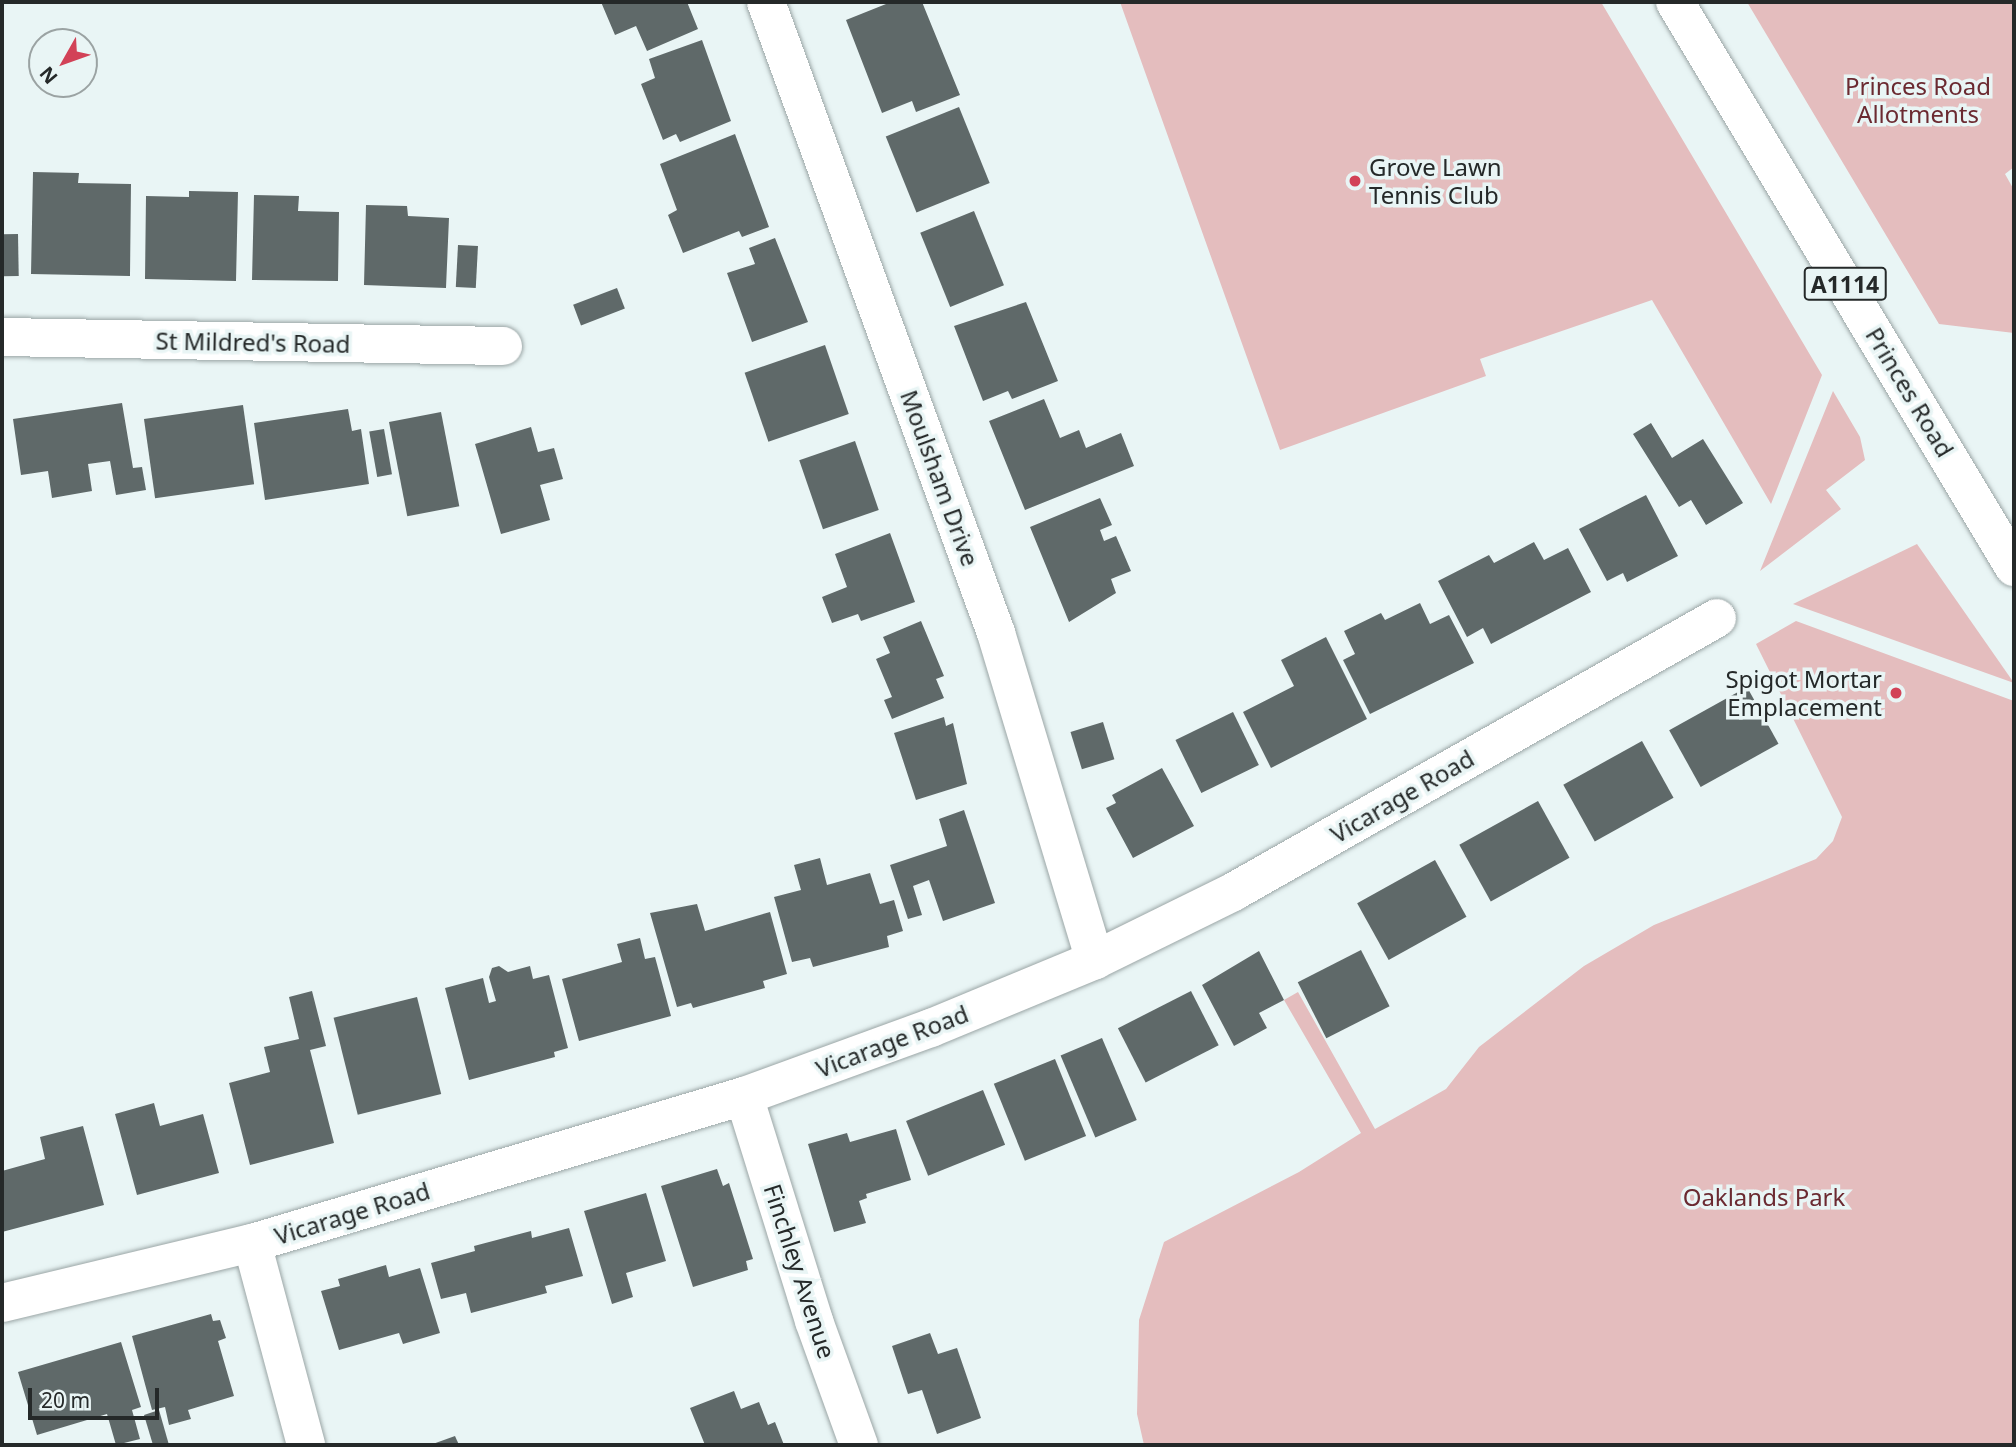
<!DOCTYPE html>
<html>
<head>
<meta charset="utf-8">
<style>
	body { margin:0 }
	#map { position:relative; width:2016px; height:1447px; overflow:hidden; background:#e9f5f5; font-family:"Noto Sans",sans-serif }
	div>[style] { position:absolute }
	.green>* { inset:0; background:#e4bdbe }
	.building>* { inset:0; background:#5f6969; transform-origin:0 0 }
	.roads { filter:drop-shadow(0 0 2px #9ba6a6) drop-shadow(0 0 2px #9ba6a6) }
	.minor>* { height:38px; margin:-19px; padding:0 19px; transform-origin:19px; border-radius:19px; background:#fff }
	.primary>* { height:38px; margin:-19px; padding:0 19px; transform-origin:19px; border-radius:19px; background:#fff }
	.dots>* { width:19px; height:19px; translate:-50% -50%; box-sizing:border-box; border:4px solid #e9f5f5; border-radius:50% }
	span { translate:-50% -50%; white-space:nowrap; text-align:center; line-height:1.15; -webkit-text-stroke:7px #e9f5f5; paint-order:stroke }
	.shield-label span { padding:2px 5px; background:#e9f5f5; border:2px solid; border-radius:5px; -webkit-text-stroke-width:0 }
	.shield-label { font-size:23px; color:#252929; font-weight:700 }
	.park-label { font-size:24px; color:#6b2a31 }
	.poi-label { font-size:24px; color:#252929 }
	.left { translate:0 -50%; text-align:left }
	.right { translate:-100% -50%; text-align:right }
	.street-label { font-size:24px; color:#252929 }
	.frame { position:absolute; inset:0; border:4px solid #252929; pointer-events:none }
	.north { position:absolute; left:28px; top:28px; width:70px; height:70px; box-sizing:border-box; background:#e9f5f5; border:2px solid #9ba3a3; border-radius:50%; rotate:230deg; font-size:19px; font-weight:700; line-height:28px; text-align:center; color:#252929 }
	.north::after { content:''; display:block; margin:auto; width:24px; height:32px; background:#d24257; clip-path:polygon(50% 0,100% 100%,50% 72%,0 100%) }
	.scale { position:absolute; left:28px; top:1388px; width:131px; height:32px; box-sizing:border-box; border:4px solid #252929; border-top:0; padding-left:9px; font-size:21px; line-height:24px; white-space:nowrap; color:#252929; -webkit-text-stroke:5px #e9f5f5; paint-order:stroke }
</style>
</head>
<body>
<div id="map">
	<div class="green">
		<i style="clip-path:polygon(1120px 2px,1601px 2px,1822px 375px,1771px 504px,1652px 300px,1480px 359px,1486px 376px,1280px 450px)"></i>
		<i style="clip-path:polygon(1747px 2px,2014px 2px,2014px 167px,2005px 174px,2014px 190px,2014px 333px,1939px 324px)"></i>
		<i style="clip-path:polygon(1833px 391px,1860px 437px,1865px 460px,1826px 490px,1841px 509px,1760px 571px)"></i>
		<i style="clip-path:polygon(1917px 544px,2014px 683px,1793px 604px)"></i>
		<i style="clip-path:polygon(1796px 621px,2014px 701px,2014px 1445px,1144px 1445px,1137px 1414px,1139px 1320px,1164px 1242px,1299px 1172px,1361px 1133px,1284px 1000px,1298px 992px,1375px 1129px,1446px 1089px,1479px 1047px,1584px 966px,1654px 925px,1816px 859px,1833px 841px,1842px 817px,1756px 644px)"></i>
	</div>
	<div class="building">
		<i style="clip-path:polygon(601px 2px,687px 2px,698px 29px,647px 51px,636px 26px,615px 35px)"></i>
		<i style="clip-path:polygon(891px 2px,922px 2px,960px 95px,916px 112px,912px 101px,882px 113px,846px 20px)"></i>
		<i style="clip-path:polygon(702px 40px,731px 121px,680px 142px,676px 134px,663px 140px,641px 84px,655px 78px,649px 59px)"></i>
		<i style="left:959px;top:107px;width:82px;height:79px;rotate:68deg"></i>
		<i style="clip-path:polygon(735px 134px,769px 227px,742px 237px,739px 231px,683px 253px,668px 215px,677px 210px,660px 164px)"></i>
		<i style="clip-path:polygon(33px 172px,79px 173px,78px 183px,131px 184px,130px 276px,31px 274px)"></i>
		<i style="clip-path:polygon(189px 191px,238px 192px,236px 281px,145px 279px,146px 196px,189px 197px)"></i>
		<i style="clip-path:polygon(254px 195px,299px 196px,298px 211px,339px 212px,338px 281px,252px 280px)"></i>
		<i style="clip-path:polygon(366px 205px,407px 206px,408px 216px,449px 218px,446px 288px,364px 285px)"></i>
		<i style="left:974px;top:211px;width:80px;height:58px;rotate:68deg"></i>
		<i style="left:18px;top:234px;width:42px;height:16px;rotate:89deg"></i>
		<i style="clip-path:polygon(775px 238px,808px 322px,752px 342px,727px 273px,755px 264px,749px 248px)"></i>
		<i style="left:458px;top:245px;width:20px;height:42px;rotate:3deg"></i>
		<i style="left:617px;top:288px;width:22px;height:47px;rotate:69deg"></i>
		<i style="clip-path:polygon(1026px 302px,1058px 381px,1012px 399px,1008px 391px,983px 401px,954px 326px)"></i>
		<i style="left:825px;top:345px;width:73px;height:85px;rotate:71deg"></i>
		<i style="clip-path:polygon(1044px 399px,1060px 438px,1079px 430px,1086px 448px,1121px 433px,1134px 466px,1025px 510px,989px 421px)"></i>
		<i style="clip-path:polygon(122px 403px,133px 468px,142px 467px,146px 490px,116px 495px,110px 461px,88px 464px,92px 491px,52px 498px,48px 471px,21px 475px,13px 419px)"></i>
		<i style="left:243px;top:405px;width:80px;height:100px;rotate:82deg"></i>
		<i style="clip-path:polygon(348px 409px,352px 431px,361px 429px,369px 484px,265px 500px,254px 423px)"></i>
		<i style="left:441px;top:412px;width:96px;height:53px;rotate:79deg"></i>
		<i style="clip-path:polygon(1651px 423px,1672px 458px,1703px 439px,1743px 503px,1706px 525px,1691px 500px,1679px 507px,1633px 434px)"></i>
		<i style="clip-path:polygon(531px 427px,538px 452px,554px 448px,563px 479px,540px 485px,550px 520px,501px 534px,475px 444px)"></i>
		<i style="left:384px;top:429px;width:46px;height:15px;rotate:80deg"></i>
		<i style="left:855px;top:441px;width:73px;height:59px;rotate:71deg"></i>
		<i style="clip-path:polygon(1646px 495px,1678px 556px,1627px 582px,1623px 573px,1607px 581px,1579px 529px)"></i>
		<i style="clip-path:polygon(1100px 498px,1112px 525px,1100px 530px,1104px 541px,1116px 536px,1131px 571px,1111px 579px,1116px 593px,1069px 622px,1030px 527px)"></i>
		<i style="clip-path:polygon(890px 533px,915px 602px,861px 621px,858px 614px,832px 623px,822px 597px,847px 587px,835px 554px)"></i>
		<i style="clip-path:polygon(1534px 542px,1544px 560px,1568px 548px,1591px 592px,1491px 644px,1483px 628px,1467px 637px,1438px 581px,1489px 555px,1494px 563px)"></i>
		<i style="clip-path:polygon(1420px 603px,1430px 624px,1449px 615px,1474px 663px,1370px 714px,1343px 660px,1355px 654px,1344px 631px,1381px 613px,1385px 620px)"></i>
		<i style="clip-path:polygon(921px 621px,944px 676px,936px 679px,944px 698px,892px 719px,884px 700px,892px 697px,876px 659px,890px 653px,883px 637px)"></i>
		<i style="clip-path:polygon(1326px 637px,1367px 719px,1271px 768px,1243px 712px,1294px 686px,1281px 660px)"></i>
		<i style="left:1747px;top:687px;width:65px;height:89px;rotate:61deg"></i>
		<i style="left:1233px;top:712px;width:59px;height:64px;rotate:64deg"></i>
		<i style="clip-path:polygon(944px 717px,946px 726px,953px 723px,967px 784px,916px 800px,894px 733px)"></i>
		<i style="left:1103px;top:722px;width:39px;height:34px;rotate:73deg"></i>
		<i style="left:1642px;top:741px;width:65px;height:90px;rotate:61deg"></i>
		<i style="clip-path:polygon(1162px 768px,1194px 826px,1133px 858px,1106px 808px,1116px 803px,1112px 795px)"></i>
		<i style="left:1538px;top:801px;width:65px;height:90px;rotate:61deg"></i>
		<i style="clip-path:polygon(964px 810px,995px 903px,943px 921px,929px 880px,913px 886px,922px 915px,908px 919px,890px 865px,947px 846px,939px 819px)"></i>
		<i style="clip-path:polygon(820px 858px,827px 885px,870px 873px,880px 904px,894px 900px,903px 931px,887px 936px,889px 947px,813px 967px,810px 958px,792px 962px,774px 897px,801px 890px,794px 865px)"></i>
		<i style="left:1435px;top:860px;width:65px;height:89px;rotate:61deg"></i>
		<i style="clip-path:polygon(697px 904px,705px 931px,770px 912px,787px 974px,763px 981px,765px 988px,693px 1008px,691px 1003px,677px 1007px,650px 913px)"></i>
		<i style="clip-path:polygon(640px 938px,645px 959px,655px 957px,671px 1016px,579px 1041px,562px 979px,622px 962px,617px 944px)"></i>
		<i style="left:1361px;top:950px;width:63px;height:71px;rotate:63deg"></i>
		<i style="clip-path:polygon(1259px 951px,1284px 1000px,1259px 1013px,1267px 1028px,1234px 1046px,1202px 985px)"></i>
		<i style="clip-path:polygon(499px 966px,508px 972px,530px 966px,533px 979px,549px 975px,568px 1048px,554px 1052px,555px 1057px,469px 1080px,445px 988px,483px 978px,489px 1003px,496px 1001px,489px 977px,492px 968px)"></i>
		<i style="clip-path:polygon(312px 991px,326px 1046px,310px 1050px,334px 1143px,250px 1165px,229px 1083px,270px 1072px,264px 1047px,299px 1039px,289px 997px)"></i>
		<i style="left:1191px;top:991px;width:61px;height:82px;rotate:63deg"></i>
		<i style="left:417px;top:997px;width:100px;height:86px;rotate:76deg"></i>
		<i style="left:1102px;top:1038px;width:89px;height:45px;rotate:67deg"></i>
		<i style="left:1055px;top:1059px;width:83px;height:66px;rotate:68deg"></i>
		<i style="left:983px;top:1090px;width:59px;height:83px;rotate:68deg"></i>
		<i style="clip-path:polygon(154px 1103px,160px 1126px,203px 1114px,219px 1173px,137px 1195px,115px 1114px)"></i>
		<i style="clip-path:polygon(83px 1126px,104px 1205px,2px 1232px,2px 1171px,45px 1159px,40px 1137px)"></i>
		<i style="clip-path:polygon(896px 1129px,911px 1180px,866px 1194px,867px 1198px,859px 1201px,866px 1223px,834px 1232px,808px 1144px,847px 1133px,850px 1142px)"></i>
		<i style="clip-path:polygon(717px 1169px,723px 1186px,729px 1183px,753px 1259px,746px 1261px,748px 1270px,693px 1287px,661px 1186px)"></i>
		<i style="clip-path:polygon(646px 1193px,666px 1261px,626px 1273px,633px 1297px,612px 1304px,584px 1211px)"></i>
		<i style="clip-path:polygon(569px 1228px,583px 1276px,545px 1286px,547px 1293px,471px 1313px,466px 1293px,441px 1299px,431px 1263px,475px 1251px,474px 1246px,531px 1231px,532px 1238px)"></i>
		<i style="clip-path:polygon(386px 1265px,389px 1277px,420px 1268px,440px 1333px,403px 1344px,399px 1333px,339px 1350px,321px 1291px,340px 1286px,338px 1279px)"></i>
		<i style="clip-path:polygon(211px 1314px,213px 1321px,220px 1320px,226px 1338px,218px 1341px,234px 1396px,188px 1410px,191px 1419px,169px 1425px,165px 1407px,152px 1410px,132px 1336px)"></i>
		<i style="clip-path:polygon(930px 1333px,938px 1354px,957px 1348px,981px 1418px,937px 1434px,922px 1390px,908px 1394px,892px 1346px)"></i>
		<i style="clip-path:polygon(121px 1342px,141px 1407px,132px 1410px,140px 1439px,116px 1445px,107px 1414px,37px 1435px,18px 1372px)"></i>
		<i style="clip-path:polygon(734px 1391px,741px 1409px,759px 1402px,768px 1425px,775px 1422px,784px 1445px,705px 1445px,690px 1408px)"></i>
		<i style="clip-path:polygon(159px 1410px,169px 1445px,153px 1445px,144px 1415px)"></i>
		<i style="clip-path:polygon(455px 1436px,459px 1445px,430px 1445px)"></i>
	</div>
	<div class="roads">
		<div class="minor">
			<i style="left:766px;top:2px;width:672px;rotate:69.97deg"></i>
			<i style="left:996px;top:633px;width:342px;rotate:73.2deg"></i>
			<i style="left:2px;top:337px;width:501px;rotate:1.03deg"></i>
			<i style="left:744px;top:1096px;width:236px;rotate:72.7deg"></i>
			<i style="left:814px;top:1321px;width:132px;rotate:70.1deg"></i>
			<i style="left:252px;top:1243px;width:209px;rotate:75deg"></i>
			<i style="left:2px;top:1303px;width:257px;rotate:-13.5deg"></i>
			<i style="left:252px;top:1243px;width:513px;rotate:-16.64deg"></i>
			<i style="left:744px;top:1096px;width:199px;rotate:-20deg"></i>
			<i style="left:931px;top:1028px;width:178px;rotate:-22.5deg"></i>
			<i style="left:1095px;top:960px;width:154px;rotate:-26.2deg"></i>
			<i style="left:1233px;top:892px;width:556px;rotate:-29.51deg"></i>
		</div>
		<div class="primary">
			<i style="left:1675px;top:2px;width:659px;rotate:59.04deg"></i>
		</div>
	</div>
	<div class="dots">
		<i style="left:1355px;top:181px;background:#d24257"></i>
		<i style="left:1896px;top:693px;background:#d24257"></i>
	</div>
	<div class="shield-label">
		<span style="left:1845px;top:284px">A1114</span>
	</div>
	<div class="park-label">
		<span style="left:1918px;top:100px">Princes Road<br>Allotments</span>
		<span style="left:1764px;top:1197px">Oaklands Park</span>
	</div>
	<div class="poi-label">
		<span class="left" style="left:1369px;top:181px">Grove Lawn<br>Tennis Club</span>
		<span class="right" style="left:1882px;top:693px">Spigot Mortar<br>Emplacement</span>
	</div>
	<div class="street-label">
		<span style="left:253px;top:342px;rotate:1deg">St Mildred's Road</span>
		<span style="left:1910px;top:392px;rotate:59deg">Princes Road</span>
		<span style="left:940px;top:478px;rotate:70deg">Moulsham Drive</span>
		<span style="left:1402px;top:796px;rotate:-30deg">Vicarage Road</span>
		<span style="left:892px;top:1041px;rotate:-21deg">Vicarage Road</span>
		<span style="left:352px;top:1213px;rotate:-17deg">Vicarage Road</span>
		<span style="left:800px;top:1271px;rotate:72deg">Finchley Avenue</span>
	</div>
	<div class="frame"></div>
	<div class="north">N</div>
	<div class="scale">20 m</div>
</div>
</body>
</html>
